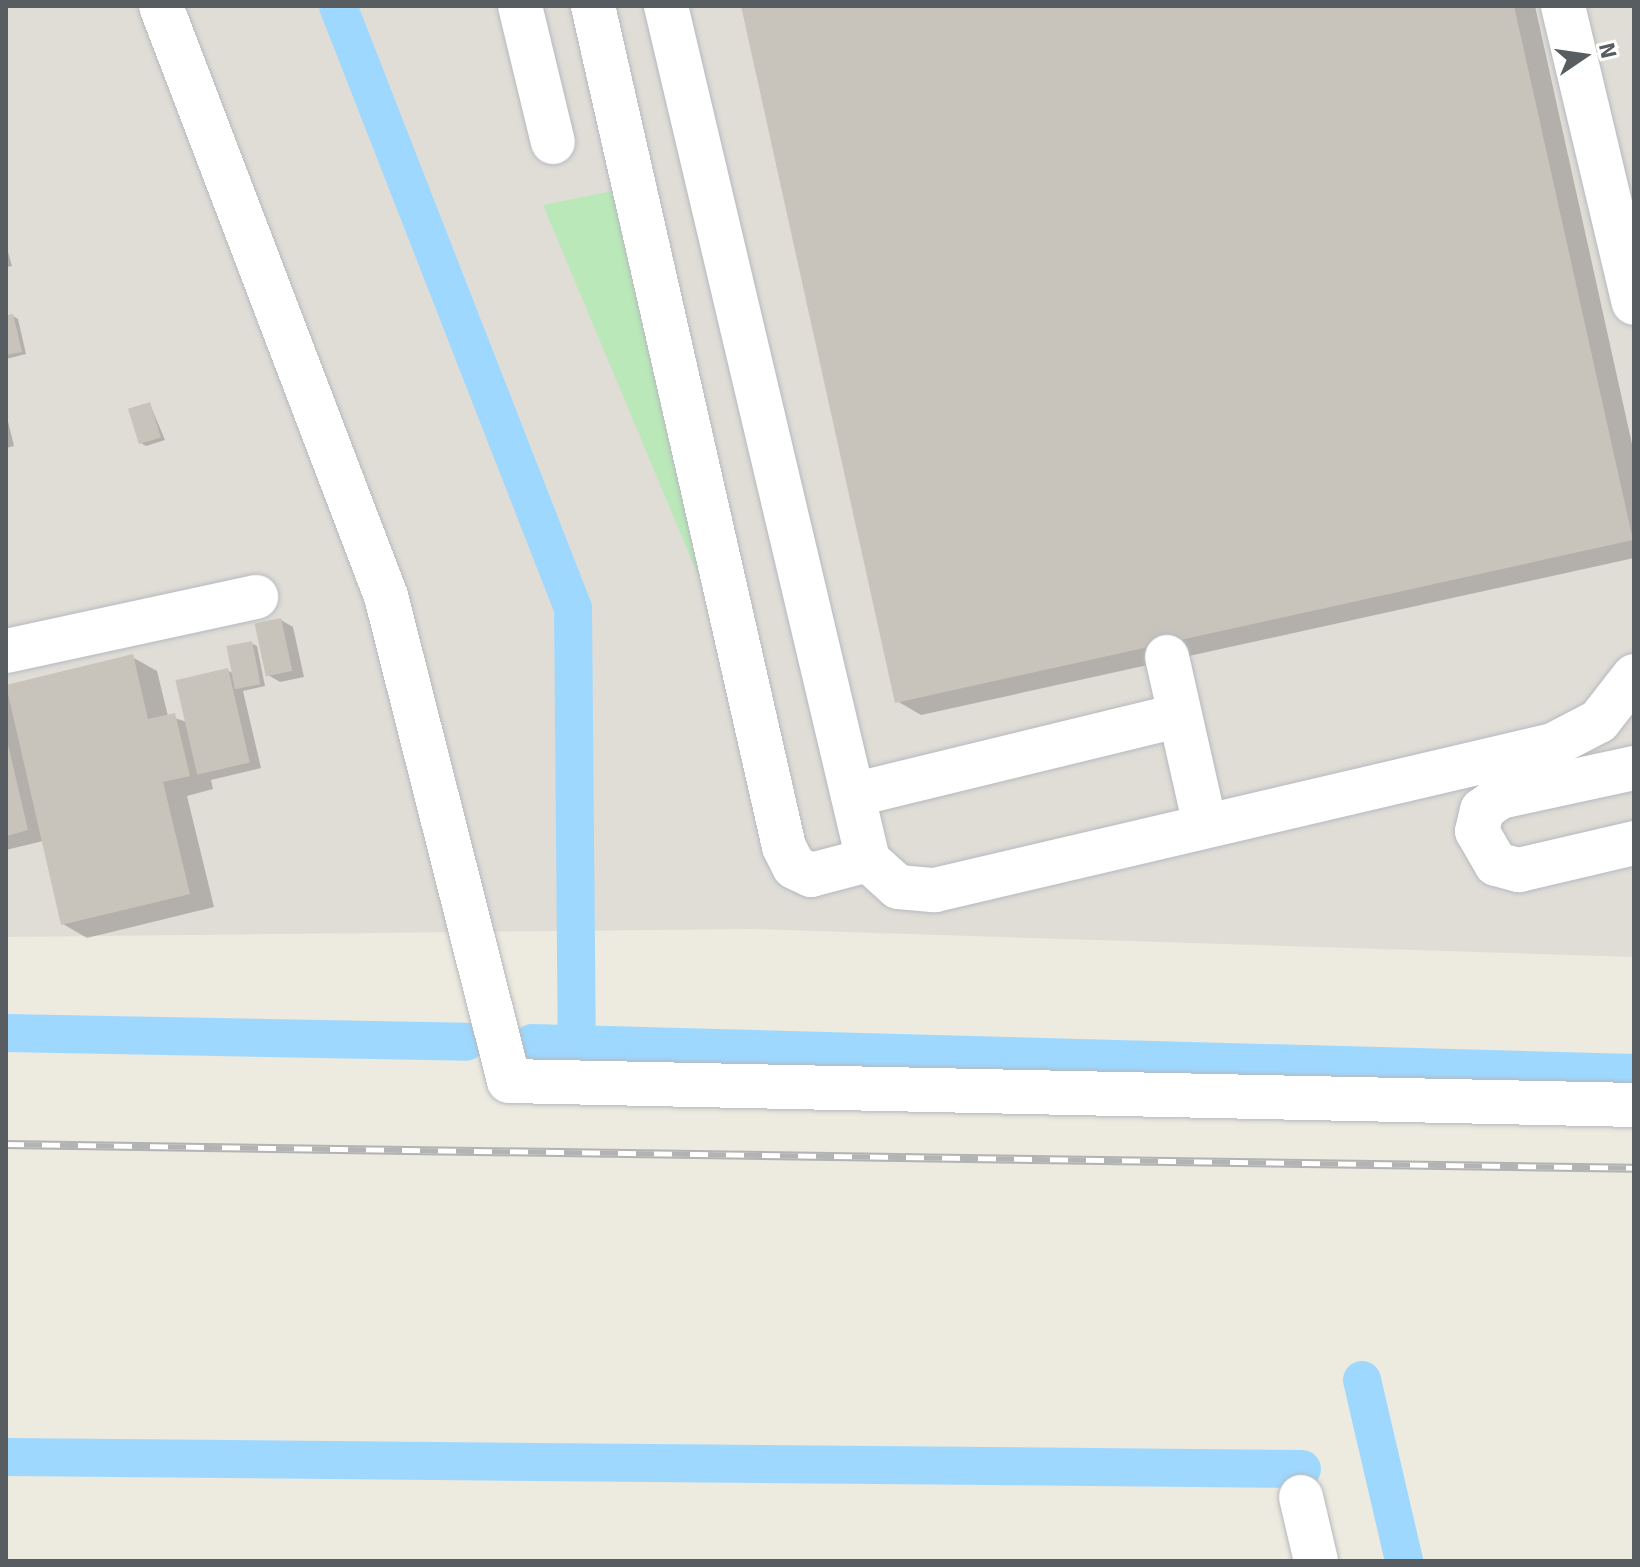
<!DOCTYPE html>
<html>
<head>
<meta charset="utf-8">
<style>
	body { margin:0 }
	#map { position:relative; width:1640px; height:1567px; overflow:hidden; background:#edeadf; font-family:Signika,sans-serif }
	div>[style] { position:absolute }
	.industrial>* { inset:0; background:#e0ddd7 }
	.green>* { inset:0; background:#bae8b9 }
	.shadow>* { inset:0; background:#0003 }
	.canal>* { height:38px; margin:-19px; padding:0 19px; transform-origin:19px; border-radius:19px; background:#9ed8ff }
	.building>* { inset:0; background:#c8c4bc; transform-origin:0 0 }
	.roads { filter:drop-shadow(0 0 2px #b5b9be) drop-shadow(0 0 2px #b5b9be) }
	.minor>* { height:44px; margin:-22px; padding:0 22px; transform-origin:22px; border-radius:22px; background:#fff }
	.rail>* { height:9px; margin-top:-4.5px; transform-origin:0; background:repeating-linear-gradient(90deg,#fff 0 18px,#b2b3b3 0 36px); box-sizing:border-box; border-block:2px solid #b2b3b3 }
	span { translate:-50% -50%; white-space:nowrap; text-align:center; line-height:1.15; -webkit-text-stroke:6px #fff; paint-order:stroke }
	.frame { position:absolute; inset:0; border:8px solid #585d62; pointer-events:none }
	.north { position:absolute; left:1544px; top:16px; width:80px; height:80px; -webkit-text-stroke:6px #fff; paint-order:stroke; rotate:77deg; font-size:22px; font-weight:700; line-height:32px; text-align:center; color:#585d62 }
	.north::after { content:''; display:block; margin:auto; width:28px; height:36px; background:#585d62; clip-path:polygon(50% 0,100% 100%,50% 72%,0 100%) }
</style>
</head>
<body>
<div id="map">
	<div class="industrial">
		<i style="clip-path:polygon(6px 6px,1634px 6px,1634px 957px,751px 929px,6px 937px)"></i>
	</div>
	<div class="green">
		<i style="clip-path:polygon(617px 190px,700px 580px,543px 205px)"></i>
	</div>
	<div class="shadow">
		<i style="clip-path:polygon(743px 6px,1535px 6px,1634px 453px,1634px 558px,921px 715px,897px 701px)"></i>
		<i style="clip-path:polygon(6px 245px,12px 266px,6px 267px)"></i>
		<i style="clip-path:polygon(13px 316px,18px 319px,26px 354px,6px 359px,6px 317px)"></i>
		<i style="clip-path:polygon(150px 404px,165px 440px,146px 446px,141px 443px)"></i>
		<i style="clip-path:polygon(6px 413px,14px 446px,6px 448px)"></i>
		<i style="clip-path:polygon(281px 620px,293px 627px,304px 677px,280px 682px,268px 675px)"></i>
		<i style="clip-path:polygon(251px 643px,257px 646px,265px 686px,243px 691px,261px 768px,211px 780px,213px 789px,187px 796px,214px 907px,87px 938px,63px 924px,43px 841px,6px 850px,6px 687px,132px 657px,157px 671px,168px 716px,187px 722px,227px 670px,234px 674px)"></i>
	</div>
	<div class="canal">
		<i style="left:338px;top:6px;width:646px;rotate:68.68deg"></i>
		<i style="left:573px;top:608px;width:436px;rotate:89.5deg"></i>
		<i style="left:6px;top:1033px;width:460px;rotate:1.1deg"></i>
		<i style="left:532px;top:1043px;width:1102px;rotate:1.56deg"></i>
		<i style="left:1362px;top:1380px;width:186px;rotate:76.9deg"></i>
		<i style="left:6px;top:1457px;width:1296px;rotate:0.53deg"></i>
	</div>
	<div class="building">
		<i style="clip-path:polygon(741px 6px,1514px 6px,1633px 540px,895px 703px)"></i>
		<i style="clip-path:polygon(13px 314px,22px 352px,6px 355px,6px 315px)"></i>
		<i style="left:150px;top:402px;width:37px;height:23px;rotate:73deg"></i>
		<i style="left:281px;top:618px;width:54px;height:27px;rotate:78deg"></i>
		<i style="left:252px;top:641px;width:44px;height:26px;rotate:79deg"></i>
		<i style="clip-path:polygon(133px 654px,148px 719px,175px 713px,190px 776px,163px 782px,190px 894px,61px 925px,6px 685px)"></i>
		<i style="left:228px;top:668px;width:97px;height:54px;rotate:77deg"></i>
		<i style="clip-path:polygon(6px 736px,28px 830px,6px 836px)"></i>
	</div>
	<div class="roads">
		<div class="minor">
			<i style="left:161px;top:6px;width:631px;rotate:69.13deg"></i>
			<i style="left:386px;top:596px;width:500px;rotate:75.77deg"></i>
			<i style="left:509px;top:1081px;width:1125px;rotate:1.22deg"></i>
			<i style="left:520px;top:6px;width:140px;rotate:76.4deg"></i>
			<i style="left:593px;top:6px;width:862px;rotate:77.2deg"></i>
			<i style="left:784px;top:847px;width:22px;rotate:63deg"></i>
			<i style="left:794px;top:867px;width:19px;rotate:25deg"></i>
			<i style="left:811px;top:875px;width:59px;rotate:-14.7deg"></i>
			<i style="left:666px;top:6px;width:878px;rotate:76.69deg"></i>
			<i style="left:868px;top:860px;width:40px;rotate:42deg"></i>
			<i style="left:898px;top:887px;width:37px;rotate:5deg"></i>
			<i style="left:935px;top:890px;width:635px;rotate:-13.2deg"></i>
			<i style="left:1553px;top:745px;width:52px;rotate:-27.6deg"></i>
			<i style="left:1599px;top:721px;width:57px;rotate:-52.1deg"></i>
			<i style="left:1563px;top:6px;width:305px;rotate:76.6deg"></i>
			<i style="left:6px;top:651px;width:256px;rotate:-12.2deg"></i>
			<i style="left:1167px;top:657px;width:172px;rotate:77.3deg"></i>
			<i style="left:1634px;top:768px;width:137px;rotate:167.8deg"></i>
			<i style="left:1500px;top:797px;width:22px;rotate:144deg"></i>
			<i style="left:1482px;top:810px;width:22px;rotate:103deg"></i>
			<i style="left:1477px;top:831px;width:38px;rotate:60deg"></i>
			<i style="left:1496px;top:864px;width:24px;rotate:15deg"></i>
			<i style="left:1519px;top:870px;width:118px;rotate:-13.2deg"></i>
			<i style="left:853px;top:795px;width:333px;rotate:-13.7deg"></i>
			<i style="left:1301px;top:1497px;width:66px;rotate:76.8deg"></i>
		</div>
	</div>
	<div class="rail">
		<i style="left:6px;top:1144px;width:1628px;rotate:0.84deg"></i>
	</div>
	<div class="frame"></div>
	<div class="north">N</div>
</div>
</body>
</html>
